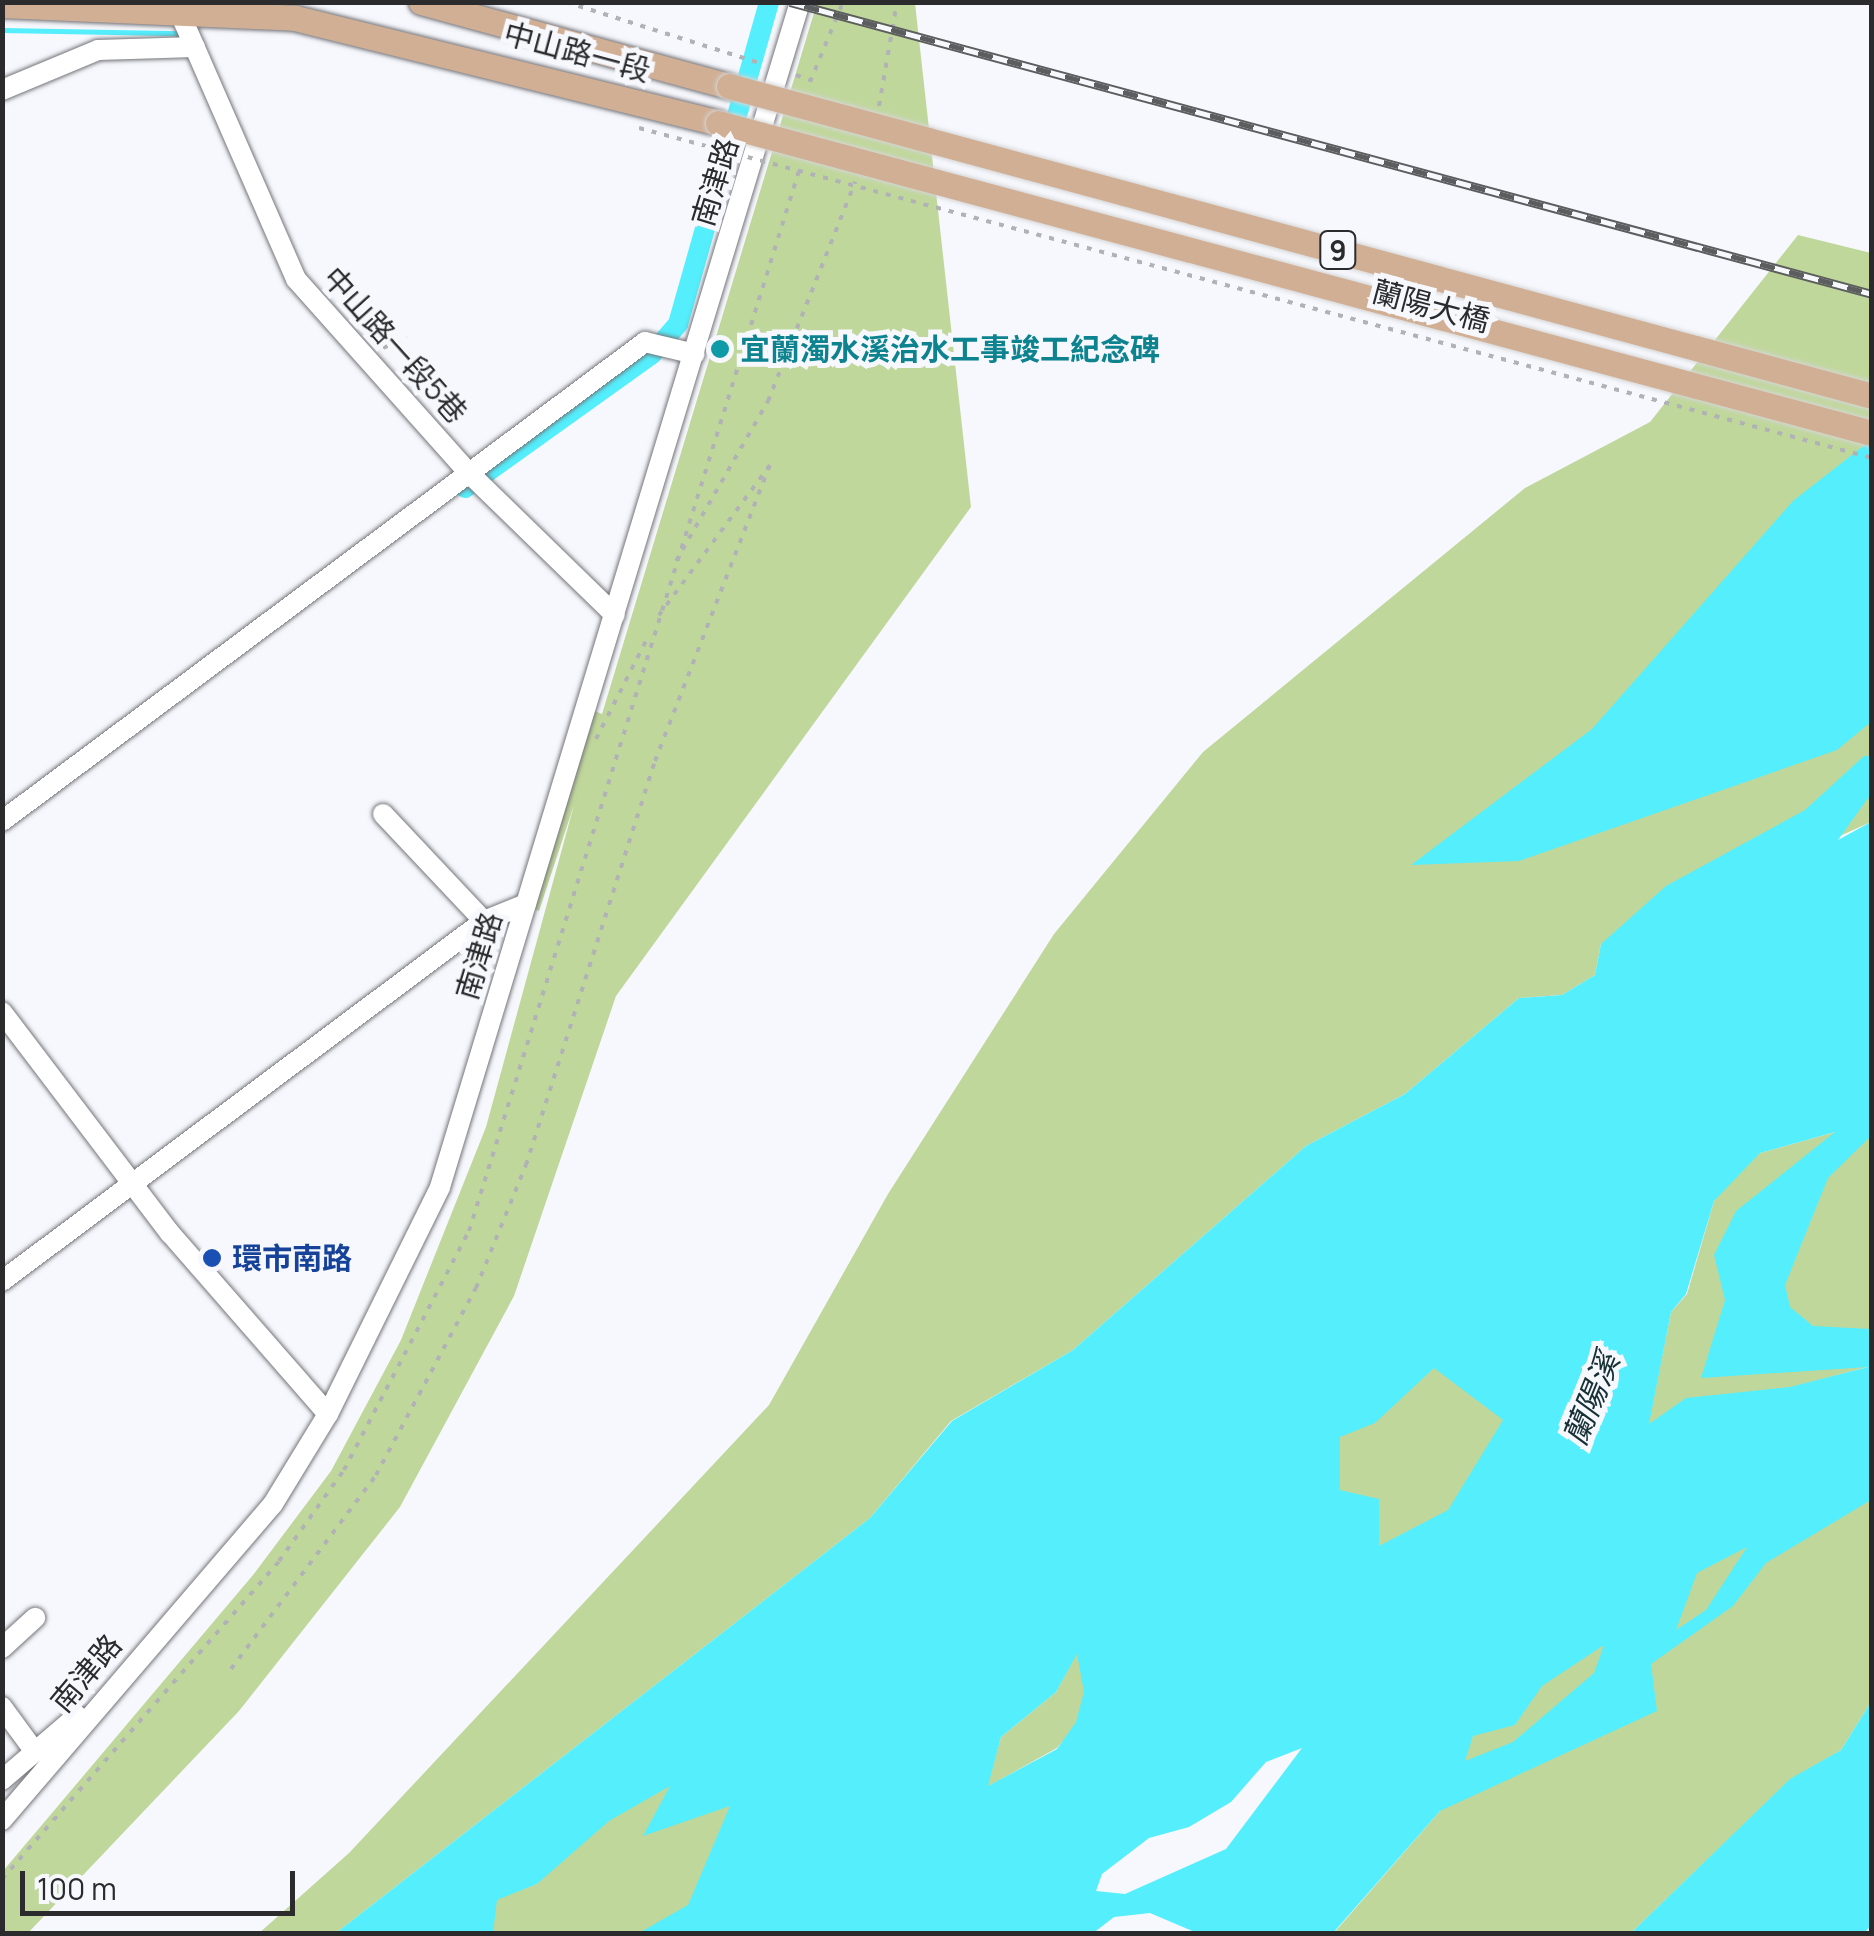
<!DOCTYPE html>
<html>
<head>
<meta charset="utf-8">
<style>
	body { margin:0 }
	#map { position:relative; width:1874px; height:1936px; overflow:hidden; background:#f7f8fd; font-family:Manrope,"Noto Sans TC",sans-serif }
	div>[style] { position:absolute }
	.green>* { inset:0; background:#c0d79c }
	.water>* { inset:0; background:#54eefd }
	.stream>* { height:5px; margin:-2.5px; padding:0 2.5px; transform-origin:2.5px; border-radius:2.5px; background:#54eefd }
	.canal>* { height:20px; margin:-10px; padding:0 10px; transform-origin:10px; border-radius:10px; background:#54eefd }
	.path>* { height:4px; margin-top:-2px; transform-origin:0; background:repeating-linear-gradient(90deg,#b1b2b6 0 5px,transparent 0 13px) }
	.roads { filter:drop-shadow(0 0 2px #74757a) drop-shadow(0 0 2px #74757a) }
	.minor>* { height:20px; margin:-10px; padding:0 10px; transform-origin:10px; border-radius:10px; background:#fff }
	.major>* { height:25px; margin:-12.5px; padding:0 12.5px; transform-origin:12.5px; border-radius:12.5px; background:#d1af95 }
	.rail>* { height:9px; margin-top:-4.5px; transform-origin:0; background:repeating-linear-gradient(90deg,#f7f8fd 0 15px,#5c5d5f 0 30px); box-sizing:border-box; border-block:2px solid #5c5d5f }
	.path-bridge>* { height:4px; margin-top:-2px; transform-origin:0; background:repeating-linear-gradient(90deg,#b1b2b6 0 5px,transparent 0 13px) }
	.bridges { filter:drop-shadow(0 0 2px #d5d5d5) drop-shadow(0 0 2px #d5d5d5) }
	.major-bridge>* { height:25px; margin:-12.5px; padding:0 12.5px; transform-origin:12.5px; border-radius:12.5px; background:#d1af95 }
	.dots>* { width:28px; height:28px; translate:-50% -50%; box-sizing:border-box; border:5px solid #f7f8fd; border-radius:50% }
	span { translate:-50% -50%; white-space:nowrap; text-align:center; line-height:1.15; -webkit-text-stroke:10px #f7f8fd; paint-order:stroke }
	.shield-label span { padding:2px 8px; background:#f7f8fd; border:2px solid; border-radius:8px; -webkit-text-stroke-width:0 }
	.shield-label { font-size:28px; color:#2b2b2d; font-weight:700 }
	.street-label { font-size:30px; color:#2b2b2d }
	.culture-label { font-size:30px; color:#0d838f; font-weight:700 }
	.left { translate:0 -50%; text-align:left }
	.transit-label { font-size:30px; color:#164399; font-weight:700 }
	.water-label { font-size:32px; color:#173033; font-style:italic }
	.frame { position:absolute; inset:0; border:5px solid #2b2b2d; pointer-events:none }
	.scale { position:absolute; left:20px; top:1871px; width:275px; height:45px; box-sizing:border-box; border:5px solid #2b2b2d; border-top:0; padding-left:12px; font-size:30px; line-height:35px; white-space:nowrap; color:#2b2b2d; -webkit-text-stroke:8px #f7f8fd; paint-order:stroke }
</style>
</head>
<body>
<div id="map">
	<div class="green">
		<i style="clip-path:polygon(817px 3px,915px 3px,971px 507px,616px 996px,514px 1296px,400px 1507px,239px 1711px,28px 1933px,3px 1934px,3px 1871px,253px 1575px,331px 1471px,401px 1340px,486px 1127px,574px 805px,539px 911px,528px 906px,592px 710px,602px 714px)"></i>
		<i style="clip-path:polygon(1798px 235px,1871px 253px,1871px 822px,1601px 944px,1595px 975px,1562px 995px,1519px 998px,1405px 1094px,1306px 1146px,1073px 1350px,951px 1421px,870px 1518px,336px 1933px,258px 1934px,349px 1853px,769px 1405px,888px 1194px,1054px 934px,1203px 752px,1525px 488px,1650px 422px)"></i>
		<i style="clip-path:polygon(1871px 1122px,1871px 1366px,1648px 1426px,1671px 1312px,1687px 1294px,1714px 1201px,1737px 1169px,1760px 1153px)"></i>
		<i style="clip-path:polygon(1557px 1214px,1477px 1540px,1239px 1556px,1248px 1516px)"></i>
		<i style="clip-path:polygon(1871px 1401px,1871px 1702px,1841px 1750px,1790px 1780px,1631px 1933px,1333px 1934px,1440px 1811px,1473px 1736px)"></i>
		<i style="clip-path:polygon(1201px 1577px,1057px 1748px,987px 1787px,1001px 1737px,1056px 1692px,1077px 1653px)"></i>
		<i style="clip-path:polygon(745px 1656px,780px 1933px,402px 1934px,537px 1884px)"></i>
	</div>
	<div class="water">
		<i style="clip-path:polygon(1871px 440px,1871px 722px,1837px 750px,1519px 861px,1411px 865px,1592px 729px,1793px 501px)"></i>
		<i style="clip-path:polygon(evenodd,1864px 756px,1871px 756px,1871px 794px,1838px 840px,1871px 822px,1871px 1136px,1828px 1178px,1785px 1285px,1790px 1307px,1813px 1326px,1871px 1329px,1871px 1500px,1766px 1563px,1733px 1606px,1651px 1664px,1657px 1711px,1440px 1811px,1333px 1933px,1197px 1933px,1150px 1913px,1114px 1917px,1092px 1934px,639px 1933px,688px 1905px,730px 1806px,643px 1836px,670px 1786px,609px 1821px,537px 1884px,497px 1900px,493px 1933px,336px 1933px,870px 1518px,952px 1421px,1073px 1350px,1306px 1146px,1405px 1094px,1519px 998px,1562px 995px,1595px 975px,1601px 944px,1666px 886px,1805px 810px,1864px 756px,1835px 1132px,1736px 1211px,1714px 1255px,1725px 1300px,1701px 1378px,1868px 1367px,1790px 1387px,1686px 1398px,1649px 1424px,1671px 1312px,1686px 1294px,1714px 1201px,1760px 1153px,1835px 1132px,1864px 756px,1434px 1368px,1503px 1420px,1448px 1510px,1379px 1546px,1379px 1499px,1340px 1490px,1340px 1437px,1375px 1423px,1434px 1368px,1864px 756px,1747px 1547px,1706px 1610px,1676px 1630px,1697px 1573px,1747px 1547px,1864px 756px,1604px 1645px,1594px 1673px,1513px 1742px,1465px 1761px,1473px 1736px,1515px 1725px,1542px 1686px,1604px 1645px,1864px 756px,1077px 1654px,1084px 1692px,1076px 1722px,1057px 1749px,988px 1786px,1001px 1737px,1056px 1692px,1077px 1654px,1864px 756px,1302px 1748px,1226px 1849px,1125px 1894px,1096px 1891px,1102px 1874px,1149px 1838px,1189px 1827px,1231px 1802px,1266px 1762px,1302px 1748px)"></i>
		<i style="clip-path:polygon(1871px 1702px,1872px 1925px,1864px 1933px,1631px 1933px,1790px 1779px,1841px 1750px)"></i>
	</div>
	<div class="stream">
		<i style="left:2px;top:30px;width:180px;rotate:1deg"></i>
	</div>
	<div class="canal">
		<i style="left:465px;top:488px;width:230px;rotate:-35.6deg"></i>
		<i style="left:652px;top:354px;width:40px;rotate:-49deg"></i>
		<i style="left:678px;top:324px;width:335px;rotate:-74.2deg"></i>
	</div>
	<div class="path">
		<i style="left:566px;top:2px;width:207px;rotate:17.5deg"></i>
		<i style="left:796px;top:75px;width:15px;rotate:20deg"></i>
		<i style="left:810px;top:82px;width:87px;rotate:-67.6deg"></i>
		<i style="left:879px;top:106px;width:106px;rotate:-80.2deg"></i>
		<i style="left:639px;top:128px;width:73px;rotate:15deg"></i>
		<i style="left:383px;top:348px;width:26px;rotate:-23deg"></i>
		<i style="left:676px;top:561px;width:185px;rotate:-60.1deg"></i>
		<i style="left:768px;top:401px;width:236px;rotate:-68.3deg"></i>
		<i style="left:596px;top:739px;width:114px;rotate:-63deg"></i>
		<i style="left:231px;top:1669px;width:242px;rotate:-53.2deg"></i>
		<i style="left:376px;top:1475px;width:212px;rotate:-61.9deg"></i>
		<i style="left:476px;top:1288px;width:133px;rotate:-67.9deg"></i>
		<i style="left:526px;top:1165px;width:424px;rotate:-72.3deg"></i>
		<i style="left:655px;top:761px;width:318px;rotate:-68.8deg"></i>
		<i style="left:770px;top:465px;width:187px;rotate:126.5deg"></i>
		<i style="left:2px;top:1879px;width:422px;rotate:-48.9deg"></i>
		<i style="left:279px;top:1561px;width:112px;rotate:-54.5deg"></i>
		<i style="left:344px;top:1470px;width:270px;rotate:-62.4deg"></i>
		<i style="left:469px;top:1231px;width:1110px;rotate:-72.71deg"></i>
	</div>
	<div class="roads">
		<div class="minor">
			<i style="left:178px;top:9px;width:295px;rotate:66.4deg"></i>
			<i style="left:296px;top:279px;width:261px;rotate:48.3deg"></i>
			<i style="left:470px;top:474px;width:202px;rotate:44.2deg"></i>
			<i style="left:2px;top:90px;width:104px;rotate:-22.6deg"></i>
			<i style="left:98px;top:50px;width:97px;rotate:-1.8deg"></i>
			<i style="left:383px;top:814px;width:147px;rotate:46.7deg"></i>
			<i style="left:2px;top:821px;width:802px;rotate:-36.68deg"></i>
			<i style="left:645px;top:342px;width:51px;rotate:13.5deg"></i>
			<i style="left:2px;top:1012px;width:278px;rotate:52.8deg"></i>
			<i style="left:170px;top:1233px;width:240px;rotate:48.9deg"></i>
			<i style="left:2px;top:1281px;width:602px;rotate:-36.76deg"></i>
			<i style="left:484px;top:921px;width:45px;rotate:-22deg"></i>
			<i style="left:2px;top:1648px;width:45px;rotate:-42.3deg"></i>
			<i style="left:2px;top:1707px;width:56px;rotate:53.7deg"></i>
			<i style="left:2px;top:1780px;width:99px;rotate:-40.5deg"></i>
			<i style="left:2px;top:1820px;width:416px;rotate:-49.4deg"></i>
			<i style="left:273px;top:1504px;width:105px;rotate:-58.6deg"></i>
			<i style="left:328px;top:1414px;width:253px;rotate:-63.7deg"></i>
			<i style="left:440px;top:1187px;width:1238px;rotate:-73.1deg"></i>
		</div>
		<div class="major">
			<i style="left:421px;top:2px;width:319px;rotate:15.3deg"></i>
			<i style="left:2px;top:5px;width:293px;rotate:2.5deg"></i>
			<i style="left:295px;top:18px;width:436px;rotate:13.9deg"></i>
		</div>
	</div>
	<div class="rail">
		<i style="left:790px;top:2px;width:1121px;rotate:15.1deg"></i>
	</div>
	<div class="path-bridge">
		<i style="left:710px;top:147px;width:1203px;rotate:14.98deg"></i>
	</div>
	<div class="bridges">
		<div class="major-bridge">
			<i style="left:729px;top:86px;width:1184px;rotate:15.17deg"></i>
			<i style="left:718px;top:123px;width:1195px;rotate:15.04deg"></i>
		</div>
	</div>
	<div class="dots">
		<i style="left:720px;top:349px;background:#0f9aa8"></i>
		<i style="left:212px;top:1258px;background:#1a4fb4"></i>
	</div>
	<div class="shield-label">
		<span style="left:1338px;top:250px">9</span>
	</div>
	<div class="street-label">
		<span style="left:577px;top:52px;rotate:15deg">中山路一段</span>
		<span style="left:715px;top:182px;rotate:-73deg">南津路</span>
		<span style="left:1431px;top:306px;rotate:15deg">蘭陽大橋</span>
		<span style="left:395px;top:345px;rotate:48deg">中山路一段5巷</span>
		<span style="left:479px;top:956px;rotate:-73deg">南津路</span>
		<span style="left:86px;top:1673px;rotate:-50deg">南津路</span>
	</div>
	<div class="culture-label">
		<span class="left" style="left:740px;top:349px">宜蘭濁水溪治水工事竣工紀念碑</span>
	</div>
	<div class="transit-label">
		<span class="left" style="left:232px;top:1258px">環市南路</span>
	</div>
	<div class="water-label">
		<span style="left:1591px;top:1399px;rotate:-68deg">蘭陽溪</span>
	</div>
	<div class="frame"></div>
	<div class="scale">100 m</div>
</div>
</body>
</html>
